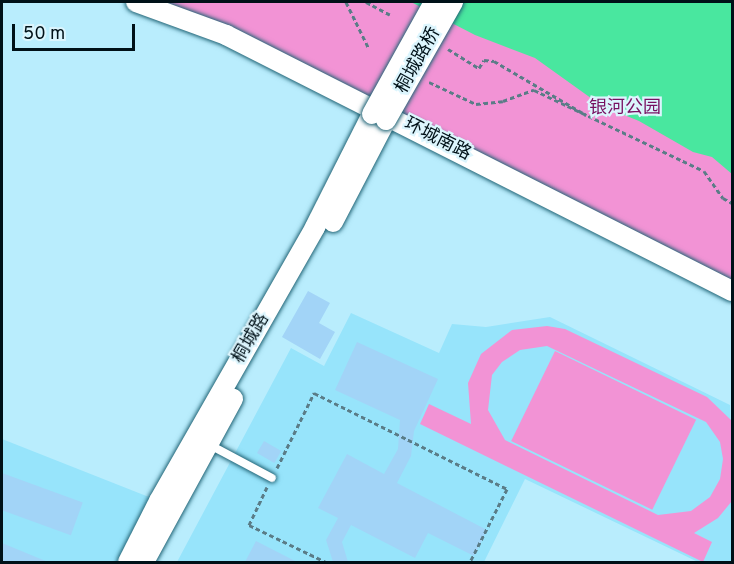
<!DOCTYPE html>
<html>
<head>
<meta charset="utf-8">
<style>
	body { margin:0 }
	#map { position:relative; width:734px; height:564px; overflow:hidden; background:#b9edfd; font-family:Overpass,"Noto Sans SC",sans-serif }
	div>[style] { position:absolute }
	.built>* { inset:0; background:#97e4fb }
	.green>* { inset:0; background:#f293d5; transform-origin:0 0 }
	.water>* { inset:0; background:#49e79f }
	.building>* { inset:0; background:#a2d4f7; transform-origin:0 0 }
	.path>* { height:3px; margin-top:-1.5px; transform-origin:0; background:repeating-linear-gradient(90deg,#5a7c87 0 4.5px,transparent 0 7.5px) }
	.roads { filter:drop-shadow(0 0 2px #216476) drop-shadow(0 0 2px #216476) }
	.service>* { height:8px; margin:-4px; padding:0 4px; transform-origin:4px; border-radius:4px; background:#fff }
	.tertiary>* { height:20px; margin:-10px; padding:0 10px; transform-origin:10px; border-radius:10px; background:#fff }
	.bridges { filter:drop-shadow(0 0 2px #216476) drop-shadow(0 0 2px #216476) }
	.tertiary-bridge>* { height:20px; margin:-10px; padding:0 10px; transform-origin:10px; border-radius:10px; background:#fff }
	span { translate:-50% -50%; white-space:nowrap; text-align:center; line-height:1.15; -webkit-text-stroke:4.5px #dcf5fd; paint-order:stroke }
	.street-label { font-size:18px; color:#001118 }
	.park-label { font-size:18px; color:#771061 }
	.frame { position:absolute; inset:0; border:3px solid #001118; pointer-events:none }
	.scale { position:absolute; left:12px; top:24px; width:123px; height:27px; box-sizing:border-box; border:3px solid #001118; border-top:0; padding-left:8px; font-size:18px; line-height:21px; white-space:nowrap; color:#001118; -webkit-text-stroke:4px #dcf5fd; paint-order:stroke }
</style>
</head>
<body>
<div id="map">
	<div class="built">
		<i style="clip-path:polygon(351px 313px,439px 353px,452px 324px,486px 327px,550px 317px,730px 405px,732px 562px,698px 562px,525px 479px,484px 562px,177px 562px,291px 348px,324px 366px)"></i>
		<i style="clip-path:polygon(2px 439px,159px 501px,128px 562px,2px 562px)"></i>
	</div>
	<div class="green">
		<i style="clip-path:polygon(129px 2px,732px 2px,732px 285px,344px 88px)"></i>
		<i style="clip-path:polygon(evenodd,547px 326px,565px 329px,707px 397px,731px 420px,732px 501px,718px 518px,694px 533px,712px 542px,703px 562px,420px 424px,429px 404px,471px 424px,468px 383px,481px 354px,512px 330px,547px 326px,547px 346px,706px 422px,720px 442px,723px 459px,720px 479px,710px 497px,691px 511px,658px 515px,505px 440px,488px 410px,492px 375px,502px 362px,520px 350px,547px 346px)"></i>
		<i style="left:555px;top:351px;width:157px;height:100px;rotate:26deg"></i>
	</div>
	<div class="water">
		<i style="clip-path:polygon(411px 2px,732px 2px,732px 174px,712px 157px,693px 152px,639px 121px,602px 106px,535px 58px,475px 35px)"></i>
	</div>
	<div class="building">
		<i style="clip-path:polygon(308px 291px,330px 303px,319px 323px,335px 332px,320px 359px,282px 337px)"></i>
		<i style="clip-path:polygon(357px 342px,438px 379px,414px 431px,411px 456px,397px 483px,487px 530px,474px 556px,428px 533px,415px 558px,351px 525px,342px 542px,348px 562px,333px 562px,326px 540px,338px 518px,318px 508px,347px 454px,384px 474px,398px 449px,400px 420px,335px 390px)"></i>
		<i style="left:264px;top:441px;width:20px;height:14px;rotate:30deg"></i>
		<i style="left:2px;top:473px;width:86px;height:35px;rotate:20deg"></i>
		<i style="clip-path:polygon(256px 541px,297px 562px,245px 562px)"></i>
		<i style="clip-path:polygon(2px 543px,48px 562px,2px 562px)"></i>
	</div>
	<div class="path">
		<i style="left:346px;top:2px;width:52px;rotate:63.9deg"></i>
		<i style="left:366px;top:2px;width:27px;rotate:28deg"></i>
		<i style="left:448px;top:49px;width:36px;rotate:32deg"></i>
		<i style="left:479px;top:68px;width:9px;rotate:-58deg"></i>
		<i style="left:484px;top:60px;width:10px;rotate:6deg"></i>
		<i style="left:494px;top:61px;width:107px;rotate:30.4deg"></i>
		<i style="left:429px;top:82px;width:52px;rotate:25.1deg"></i>
		<i style="left:476px;top:104px;width:27px;rotate:-6deg"></i>
		<i style="left:503px;top:101px;width:33px;rotate:-20deg"></i>
		<i style="left:534px;top:90px;width:188px;rotate:25.5deg"></i>
		<i style="left:704px;top:171px;width:33px;rotate:55deg"></i>
		<i style="left:723px;top:198px;width:10px;rotate:29deg"></i>
		<i style="left:277px;top:468px;width:84px;rotate:-63.7deg"></i>
		<i style="left:314px;top:393px;width:216px;rotate:26.4deg"></i>
		<i style="left:507px;top:489px;width:82px;rotate:116.9deg"></i>
		<i style="left:267px;top:487px;width:42px;rotate:115.3deg"></i>
		<i style="left:249px;top:525px;width:85px;rotate:25.7deg"></i>
	</div>
	<div class="roads">
		<div class="service">
			<i style="left:210px;top:445px;width:70px;rotate:28deg"></i>
		</div>
		<div class="tertiary">
			<i style="left:136px;top:2px;width:96px;rotate:20.1deg"></i>
			<i style="left:226px;top:35px;width:567px;rotate:26.84deg"></i>
			<i style="left:333px;top:222px;width:115px;rotate:-62.5deg"></i>
			<i style="left:128px;top:562px;width:68px;rotate:-63.1deg"></i>
			<i style="left:159px;top:501px;width:315px;rotate:-60.3deg"></i>
			<i style="left:315px;top:227px;width:127px;rotate:-63.2deg"></i>
			<i style="left:144px;top:562px;width:186px;rotate:-61.4deg"></i>
		</div>
	</div>
	<div class="bridges">
		<div class="tertiary-bridge">
			<i style="left:372px;top:114px;width:128px;rotate:-61deg"></i>
			<i style="left:386px;top:120px;width:136px;rotate:-60.4deg"></i>
		</div>
	</div>
	<div class="street-label">
		<span style="left:419px;top:61px;rotate:-61deg">桐城路桥</span>
		<span style="left:437px;top:140px;rotate:27deg">环城南路</span>
		<span style="left:252px;top:339px;rotate:-60deg">桐城路</span>
	</div>
	<div class="park-label">
		<span style="left:625px;top:109px">银河公园</span>
	</div>
	<div class="frame"></div>
	<div class="scale">50 m</div>
</div>
</body>
</html>
